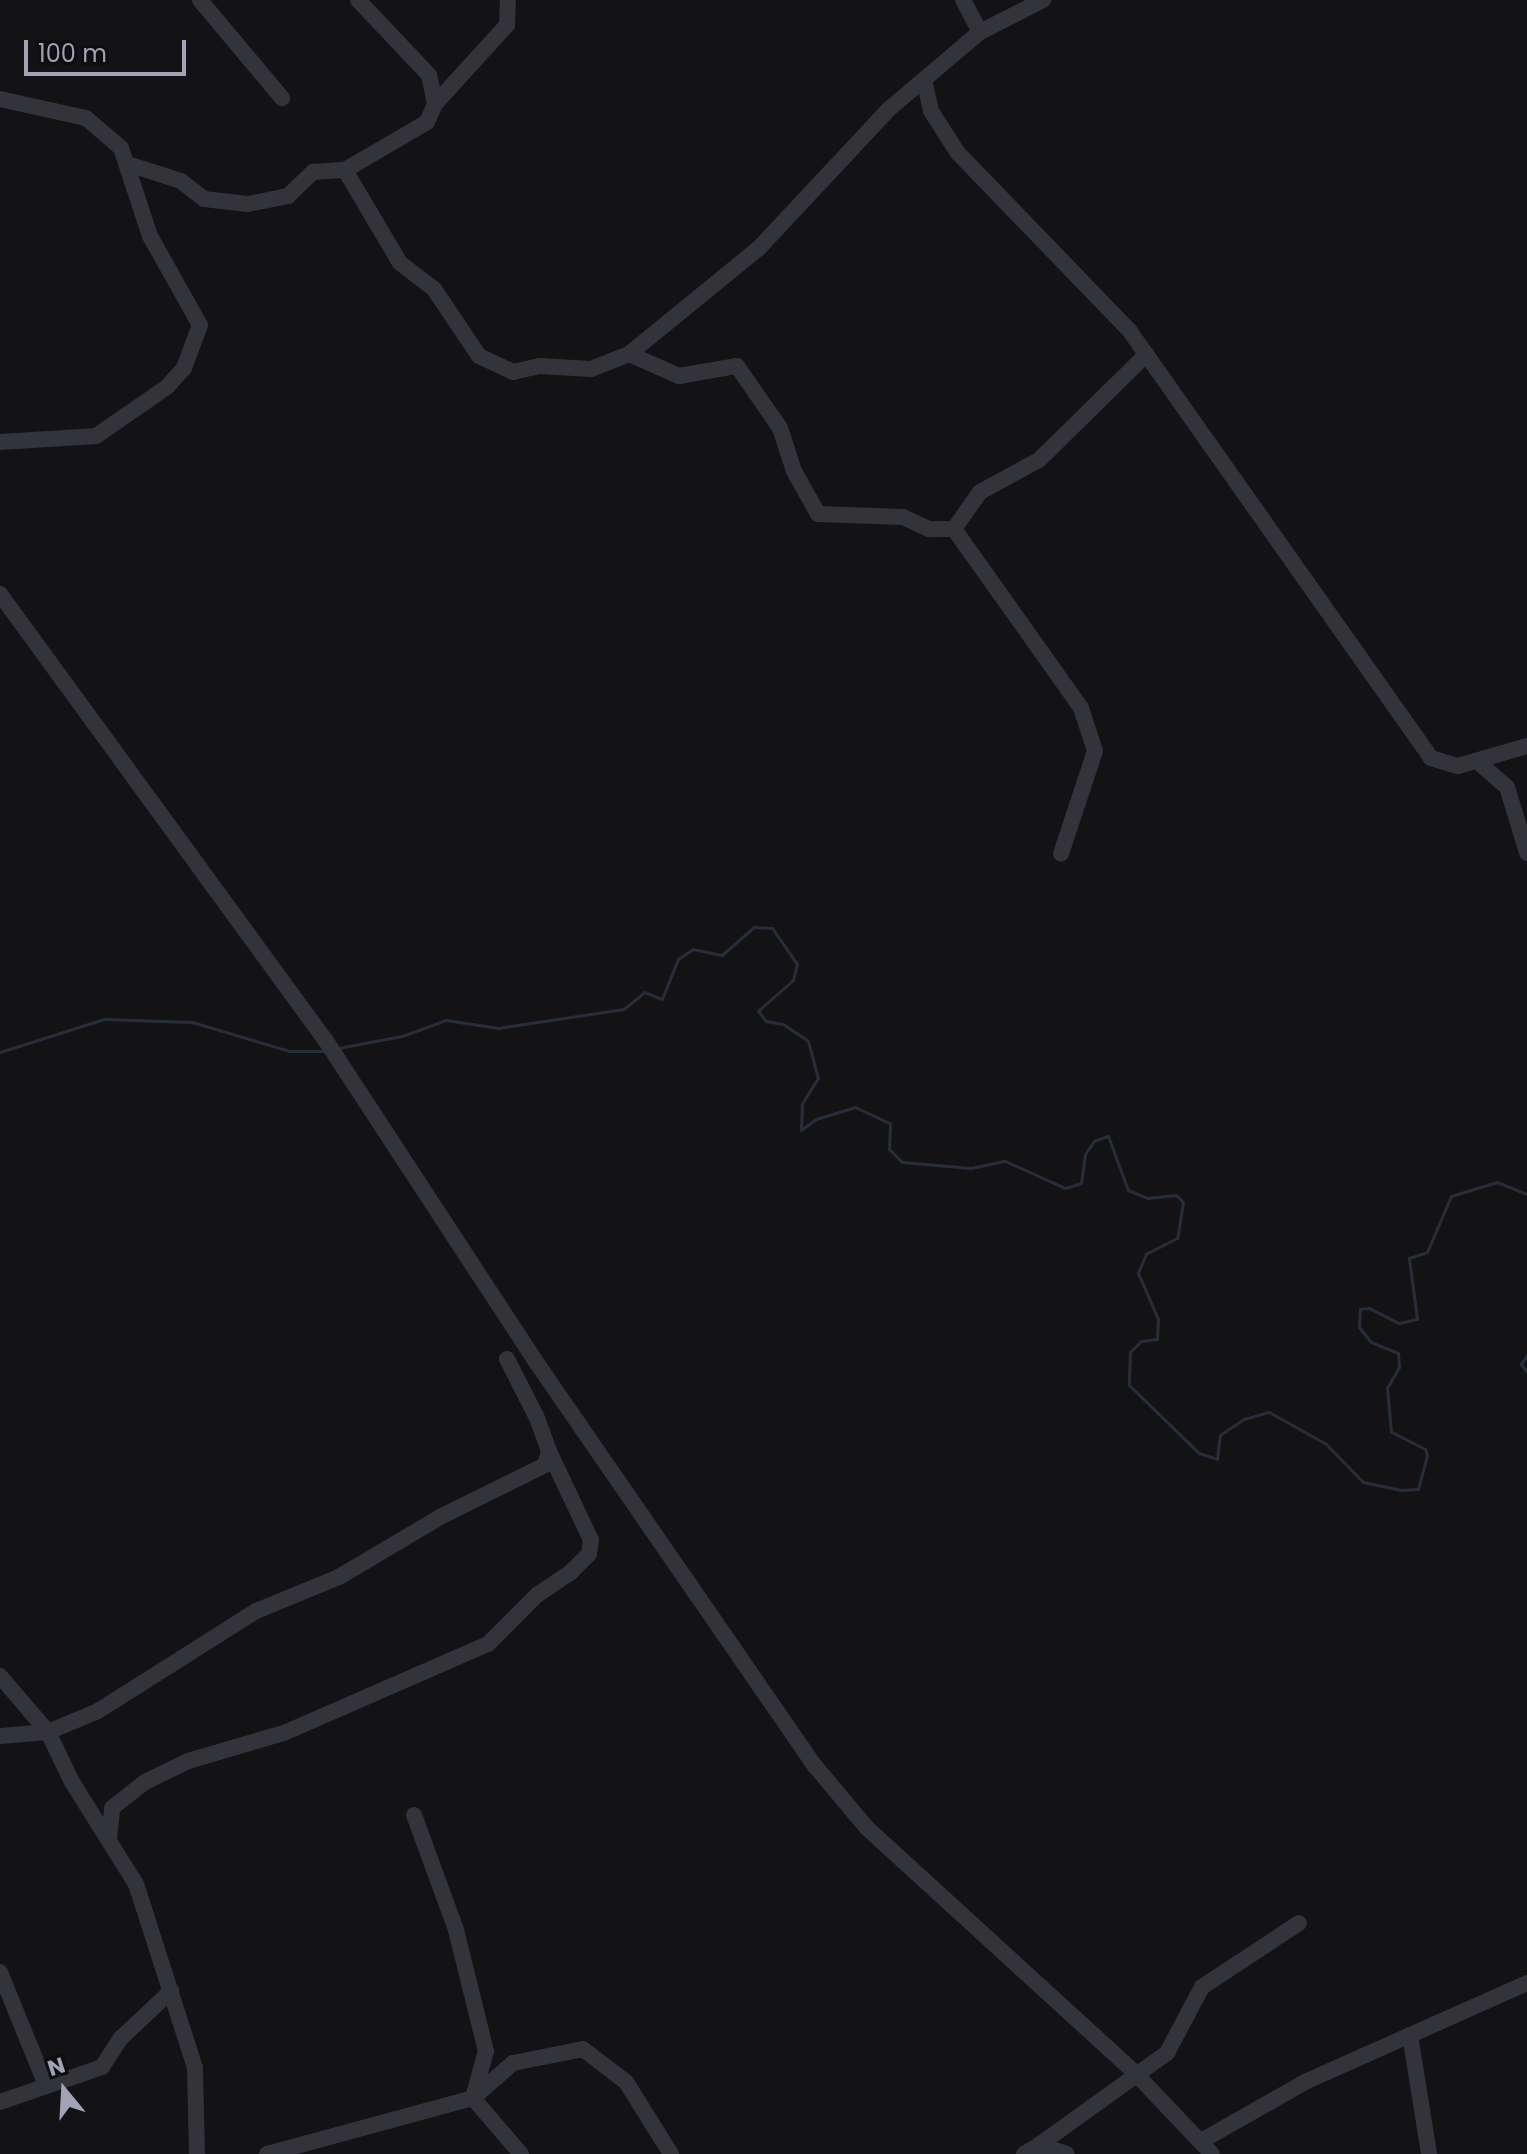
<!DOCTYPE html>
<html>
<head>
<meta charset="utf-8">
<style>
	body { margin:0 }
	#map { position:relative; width:1527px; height:2154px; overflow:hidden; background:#131214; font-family:Poppins,sans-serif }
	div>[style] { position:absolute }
	.stream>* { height:3px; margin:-1.5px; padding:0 1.5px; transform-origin:1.5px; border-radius:1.5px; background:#272e39 }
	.minor>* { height:16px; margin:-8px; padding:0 8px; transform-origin:8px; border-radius:8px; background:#33333a }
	span { translate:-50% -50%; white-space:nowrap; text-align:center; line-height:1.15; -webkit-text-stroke:7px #0e0d0f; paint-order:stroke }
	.north { position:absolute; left:24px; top:2050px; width:80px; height:80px; -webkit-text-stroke:6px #0e0d0f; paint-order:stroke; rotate:342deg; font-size:22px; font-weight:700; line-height:32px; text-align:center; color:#a2a4b6 }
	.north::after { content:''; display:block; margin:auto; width:28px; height:36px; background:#a2a4b6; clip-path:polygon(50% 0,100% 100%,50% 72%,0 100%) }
	.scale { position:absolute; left:24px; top:40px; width:162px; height:36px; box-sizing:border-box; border:4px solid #a2a4b6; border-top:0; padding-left:10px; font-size:24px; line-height:28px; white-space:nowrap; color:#a2a4b6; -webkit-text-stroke:6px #0e0d0f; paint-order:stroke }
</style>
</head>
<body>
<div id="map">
	<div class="stream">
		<i style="left:338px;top:1048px;width:65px;rotate:-10.6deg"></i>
		<i style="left:402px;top:1036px;width:47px;rotate:-20deg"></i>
		<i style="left:446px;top:1020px;width:53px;rotate:8.7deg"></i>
		<i style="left:498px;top:1028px;width:127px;rotate:-8.6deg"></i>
		<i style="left:624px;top:1009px;width:26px;rotate:-40deg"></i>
		<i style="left:644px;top:992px;width:19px;rotate:21deg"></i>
		<i style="left:662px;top:999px;width:43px;rotate:-68.2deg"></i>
		<i style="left:678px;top:959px;width:18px;rotate:-34deg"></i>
		<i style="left:693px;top:949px;width:30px;rotate:12deg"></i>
		<i style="left:722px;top:955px;width:43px;rotate:-41.2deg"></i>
		<i style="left:754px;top:927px;width:18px;rotate:3deg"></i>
		<i style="left:772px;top:928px;width:44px;rotate:55.2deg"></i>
		<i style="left:797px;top:964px;width:16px;rotate:104deg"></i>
		<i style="left:793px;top:980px;width:47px;rotate:138.5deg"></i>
		<i style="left:758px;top:1011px;width:13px;rotate:51deg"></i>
		<i style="left:766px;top:1021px;width:17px;rotate:10deg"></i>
		<i style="left:783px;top:1024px;width:30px;rotate:34deg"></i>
		<i style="left:808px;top:1041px;width:38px;rotate:75deg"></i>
		<i style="left:818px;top:1078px;width:31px;rotate:122deg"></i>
		<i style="left:802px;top:1104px;width:26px;rotate:92deg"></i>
		<i style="left:801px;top:1130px;width:19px;rotate:-36deg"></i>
		<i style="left:816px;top:1119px;width:41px;rotate:-17.1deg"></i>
		<i style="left:855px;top:1107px;width:38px;rotate:25deg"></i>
		<i style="left:890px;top:1123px;width:26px;rotate:92deg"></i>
		<i style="left:889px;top:1149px;width:18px;rotate:45deg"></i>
		<i style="left:902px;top:1162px;width:69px;rotate:5deg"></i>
		<i style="left:971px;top:1168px;width:35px;rotate:-12deg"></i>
		<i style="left:1005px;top:1161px;width:66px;rotate:24.2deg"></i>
		<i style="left:1065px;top:1188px;width:17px;rotate:-17deg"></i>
		<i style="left:1081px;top:1183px;width:29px;rotate:-82deg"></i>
		<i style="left:1085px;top:1154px;width:16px;rotate:-55deg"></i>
		<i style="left:1094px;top:1141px;width:15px;rotate:-20deg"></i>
		<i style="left:1108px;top:1136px;width:58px;rotate:69.7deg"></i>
		<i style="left:1128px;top:1190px;width:21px;rotate:23deg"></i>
		<i style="left:1147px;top:1198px;width:29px;rotate:-6deg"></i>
		<i style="left:1176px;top:1195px;width:10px;rotate:45deg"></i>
		<i style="left:1183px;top:1202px;width:36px;rotate:99deg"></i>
		<i style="left:1177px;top:1238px;width:35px;rotate:153deg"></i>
		<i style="left:1146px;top:1254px;width:21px;rotate:113deg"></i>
		<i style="left:1138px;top:1273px;width:50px;rotate:66.5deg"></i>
		<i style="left:1158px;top:1319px;width:20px;rotate:93deg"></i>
		<i style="left:1157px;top:1339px;width:16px;rotate:173deg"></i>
		<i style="left:1141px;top:1341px;width:16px;rotate:135deg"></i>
		<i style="left:1130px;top:1352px;width:33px;rotate:92deg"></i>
		<i style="left:1129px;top:1385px;width:98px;rotate:44.2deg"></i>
		<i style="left:1199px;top:1453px;width:19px;rotate:18deg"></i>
		<i style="left:1217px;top:1459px;width:24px;rotate:-83deg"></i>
		<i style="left:1220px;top:1435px;width:29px;rotate:-34deg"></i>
		<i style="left:1244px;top:1419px;width:26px;rotate:-16deg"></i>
		<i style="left:1269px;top:1412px;width:65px;rotate:29.3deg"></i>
		<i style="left:1326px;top:1444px;width:53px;rotate:45.8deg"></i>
		<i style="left:1363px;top:1482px;width:40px;rotate:12deg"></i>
		<i style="left:1402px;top:1490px;width:16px;rotate:-4deg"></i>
		<i style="left:1418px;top:1489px;width:35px;rotate:-75deg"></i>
		<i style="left:1427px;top:1455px;width:6px;rotate:-108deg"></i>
		<i style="left:1425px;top:1449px;width:38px;rotate:-153deg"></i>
		<i style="left:1391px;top:1432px;width:44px;rotate:-95.2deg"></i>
		<i style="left:1387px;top:1388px;width:24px;rotate:-60deg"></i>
		<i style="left:1399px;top:1367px;width:14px;rotate:-94deg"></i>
		<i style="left:1398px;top:1353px;width:29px;rotate:-158deg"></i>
		<i style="left:1371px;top:1342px;width:19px;rotate:-129deg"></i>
		<i style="left:1359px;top:1327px;width:18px;rotate:-87deg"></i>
		<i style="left:1360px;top:1309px;width:9px;rotate:-6deg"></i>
		<i style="left:1369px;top:1308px;width:34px;rotate:27deg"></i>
		<i style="left:1399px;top:1323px;width:18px;rotate:-13deg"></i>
		<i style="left:1417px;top:1319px;width:62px;rotate:-97.5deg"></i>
		<i style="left:1409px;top:1258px;width:19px;rotate:-18deg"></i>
		<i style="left:1427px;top:1252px;width:61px;rotate:-66.8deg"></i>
		<i style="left:1451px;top:1196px;width:48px;rotate:-16.9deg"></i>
		<i style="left:1497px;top:1182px;width:32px;rotate:22deg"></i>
		<i style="left:0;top:1052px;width:109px;rotate:-17.6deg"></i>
		<i style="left:104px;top:1019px;width:88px;rotate:2deg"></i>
		<i style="left:192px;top:1022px;width:101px;rotate:16.6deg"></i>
		<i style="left:289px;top:1051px;width:38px"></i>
		<i style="left:1527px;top:1355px;width:11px;rotate:124deg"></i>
		<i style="left:1521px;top:1364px;width:10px;rotate:53deg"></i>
	</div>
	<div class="minor">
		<i style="left:200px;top:0;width:128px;rotate:50.1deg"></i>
		<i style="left:358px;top:0;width:103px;rotate:46.6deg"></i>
		<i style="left:429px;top:75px;width:30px;rotate:78deg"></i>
		<i style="left:963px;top:0;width:36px;rotate:62deg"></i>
		<i style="left:924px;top:80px;width:32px;rotate:77deg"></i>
		<i style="left:931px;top:111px;width:50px;rotate:57.3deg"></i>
		<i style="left:958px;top:153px;width:246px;rotate:46deg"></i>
		<i style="left:1129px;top:330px;width:524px;rotate:54.79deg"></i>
		<i style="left:1431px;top:758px;width:28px;rotate:17deg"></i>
		<i style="left:1458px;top:766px;width:72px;rotate:-16.2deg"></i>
		<i style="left:0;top:99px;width:88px;rotate:12.5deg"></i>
		<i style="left:86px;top:118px;width:46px;rotate:40.6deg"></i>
		<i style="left:121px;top:148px;width:93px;rotate:71.8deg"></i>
		<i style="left:150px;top:236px;width:102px;rotate:60.7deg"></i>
		<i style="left:200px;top:325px;width:46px;rotate:110.4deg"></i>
		<i style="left:184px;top:368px;width:25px;rotate:132deg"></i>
		<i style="left:167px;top:387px;width:86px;rotate:145.4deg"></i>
		<i style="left:96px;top:436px;width:96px;rotate:176.4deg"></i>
		<i style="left:128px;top:164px;width:56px;rotate:17.8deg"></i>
		<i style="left:181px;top:181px;width:29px;rotate:38deg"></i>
		<i style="left:204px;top:199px;width:44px;rotate:6.5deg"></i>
		<i style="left:248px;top:204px;width:41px;rotate:-11.3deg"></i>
		<i style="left:288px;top:196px;width:35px;rotate:-44deg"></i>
		<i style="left:313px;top:172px;width:32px;rotate:-4deg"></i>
		<i style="left:345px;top:170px;width:95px;rotate:-30.3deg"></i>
		<i style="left:427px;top:122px;width:20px;rotate:-66deg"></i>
		<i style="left:435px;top:104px;width:107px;rotate:-47.7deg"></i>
		<i style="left:507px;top:25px;width:25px;rotate:-88deg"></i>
		<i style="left:345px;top:170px;width:108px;rotate:59.4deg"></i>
		<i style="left:400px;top:263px;width:43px;rotate:37.4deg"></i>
		<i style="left:434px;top:289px;width:81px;rotate:56.1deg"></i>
		<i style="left:479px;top:356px;width:38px;rotate:25deg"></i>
		<i style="left:513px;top:372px;width:27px;rotate:-13deg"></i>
		<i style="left:539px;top:366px;width:52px;rotate:3.3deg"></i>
		<i style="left:591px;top:369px;width:41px;rotate:-21.5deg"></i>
		<i style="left:629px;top:354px;width:55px;rotate:23.7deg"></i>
		<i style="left:679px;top:376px;width:59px;rotate:-9.8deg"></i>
		<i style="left:737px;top:366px;width:75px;rotate:55.3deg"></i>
		<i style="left:780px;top:428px;width:45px;rotate:72deg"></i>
		<i style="left:794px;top:471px;width:49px;rotate:60.8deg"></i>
		<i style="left:818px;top:514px;width:85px;rotate:2deg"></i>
		<i style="left:903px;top:517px;width:29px;rotate:25deg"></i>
		<i style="left:929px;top:529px;width:25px"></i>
		<i style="left:954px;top:529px;width:219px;rotate:54.6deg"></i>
		<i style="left:1081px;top:708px;width:45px;rotate:72deg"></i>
		<i style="left:1095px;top:751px;width:108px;rotate:108.3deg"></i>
		<i style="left:629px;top:354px;width:168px;rotate:-39.2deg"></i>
		<i style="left:759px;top:248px;width:190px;rotate:-46.9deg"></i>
		<i style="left:889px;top:109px;width:119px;rotate:-40.2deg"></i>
		<i style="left:980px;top:32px;width:71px;rotate:-26.9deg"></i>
		<i style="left:954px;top:529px;width:45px;rotate:-54.9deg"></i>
		<i style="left:980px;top:492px;width:67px;rotate:-28.5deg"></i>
		<i style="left:1039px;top:460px;width:151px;rotate:-44.5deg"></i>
		<i style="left:0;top:594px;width:553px;rotate:53.9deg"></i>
		<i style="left:326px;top:1041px;width:380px;rotate:56.8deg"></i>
		<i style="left:534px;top:1359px;width:495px;rotate:55.4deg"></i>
		<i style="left:815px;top:1766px;width:81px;rotate:50deg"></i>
		<i style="left:867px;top:1828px;width:365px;rotate:42.4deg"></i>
		<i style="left:1136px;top:2074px;width:110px;rotate:46.5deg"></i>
		<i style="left:1478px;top:762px;width:38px;rotate:41deg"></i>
		<i style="left:1507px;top:787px;width:69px;rotate:73.1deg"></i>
		<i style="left:0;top:1676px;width:74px;rotate:49.4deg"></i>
		<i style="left:48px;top:1732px;width:55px;rotate:64.4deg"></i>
		<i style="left:72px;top:1782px;width:120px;rotate:57.9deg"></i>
		<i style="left:136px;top:1884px;width:193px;rotate:72.2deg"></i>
		<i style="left:195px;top:2068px;width:86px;rotate:88.7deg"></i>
		<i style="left:0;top:1736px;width:48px;rotate:-4.8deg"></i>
		<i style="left:48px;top:1732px;width:54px;rotate:-22.8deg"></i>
		<i style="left:98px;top:1711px;width:187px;rotate:-32.3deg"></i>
		<i style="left:256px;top:1611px;width:90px;rotate:-22.3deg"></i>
		<i style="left:339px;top:1577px;width:117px;rotate:-30.7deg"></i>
		<i style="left:440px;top:1517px;width:117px;rotate:-26.3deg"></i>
		<i style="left:545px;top:1465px;width:15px;rotate:-74deg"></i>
		<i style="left:549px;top:1451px;width:37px;rotate:-110deg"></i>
		<i style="left:536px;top:1416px;width:64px;rotate:-117deg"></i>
		<i style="left:414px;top:1815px;width:122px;rotate:69.9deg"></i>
		<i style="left:456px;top:1930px;width:125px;rotate:76.1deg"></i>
		<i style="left:486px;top:2051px;width:49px;rotate:105.5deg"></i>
		<i style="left:473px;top:2098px;width:74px;rotate:49.4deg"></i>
		<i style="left:109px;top:1839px;width:31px;rotate:-84deg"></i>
		<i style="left:112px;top:1808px;width:42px;rotate:-38.2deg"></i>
		<i style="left:145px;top:1782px;width:48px;rotate:-26deg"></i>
		<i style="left:188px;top:1761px;width:100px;rotate:-16.3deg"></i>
		<i style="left:284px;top:1733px;width:223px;rotate:-23.6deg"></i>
		<i style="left:488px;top:1644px;width:69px;rotate:-45deg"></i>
		<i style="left:537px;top:1595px;width:40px;rotate:-34deg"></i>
		<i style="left:570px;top:1573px;width:27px;rotate:-45deg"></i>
		<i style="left:589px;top:1554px;width:14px;rotate:-82deg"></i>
		<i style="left:591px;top:1540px;width:98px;rotate:-115.3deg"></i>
		<i style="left:0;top:1972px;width:120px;rotate:67.9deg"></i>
		<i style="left:1410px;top:2035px;width:121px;rotate:80.9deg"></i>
		<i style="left:0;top:2102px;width:108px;rotate:-18.9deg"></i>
		<i style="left:102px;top:2067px;width:35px;rotate:-57deg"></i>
		<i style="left:121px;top:2038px;width:69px;rotate:-43.2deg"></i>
		<i style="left:1203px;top:2140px;width:120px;rotate:-29.6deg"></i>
		<i style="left:1307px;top:2081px;width:241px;rotate:-24deg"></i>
		<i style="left:1039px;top:2145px;width:158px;rotate:-35.7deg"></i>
		<i style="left:1167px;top:2053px;width:75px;rotate:-62.1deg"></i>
		<i style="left:1202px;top:1987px;width:116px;rotate:-33.4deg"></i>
		<i style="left:267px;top:2154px;width:213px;rotate:-15.2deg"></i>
		<i style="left:473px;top:2098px;width:53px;rotate:-41.2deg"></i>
		<i style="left:513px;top:2063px;width:71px;rotate:-11.3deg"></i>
		<i style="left:583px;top:2049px;width:54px;rotate:37.5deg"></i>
		<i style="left:626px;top:2082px;width:85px;rotate:58deg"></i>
		<i style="left:1024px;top:2154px;width:17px;rotate:-31deg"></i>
		<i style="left:1039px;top:2145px;width:29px;rotate:18deg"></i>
	</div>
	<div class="north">N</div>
	<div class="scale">100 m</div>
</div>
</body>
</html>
